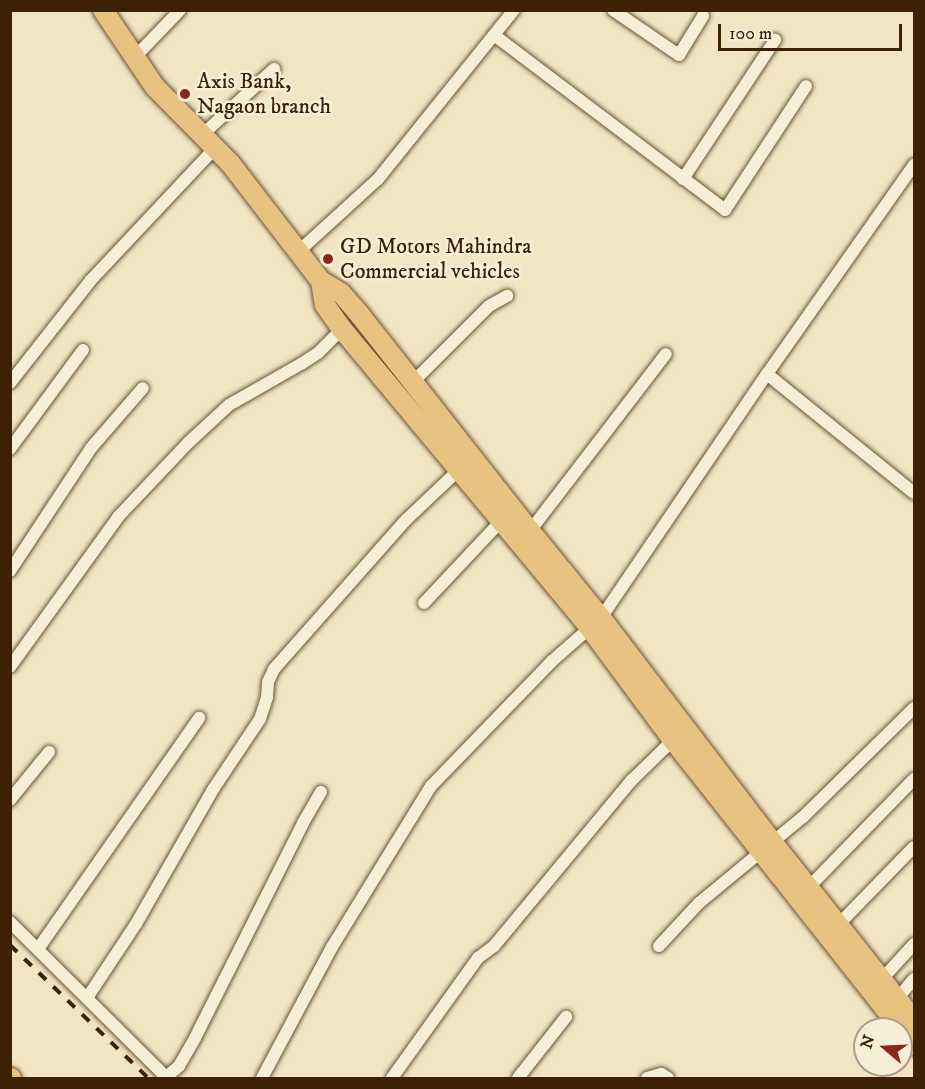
<!DOCTYPE html>
<html>
<head>
<meta charset="utf-8">
<style>
	body { margin:0 }
	#map { position:relative; width:925px; height:1089px; overflow:hidden; background:#f1e5c2; font-family:"IM FELL DW Pica",serif }
	div>[style] { position:absolute }
	.roads { filter:drop-shadow(0 0 2px #695234) drop-shadow(0 0 2px #695234) }
	.minor>* { height:12px; margin:-6px; padding:0 6px; transform-origin:6px; border-radius:6px; background:#f6eed7 }
	.primary>* { height:20px; margin:-10px; padding:0 10px; transform-origin:10px; border-radius:10px; background:#e8c281 }
	.rail>* { height:4px; margin-top:-2px; transform-origin:0; background:repeating-linear-gradient(90deg,#3c2104 0 10px,transparent 0 20px) }
	.dots>* { width:16px; height:16px; translate:-50% -50%; box-sizing:border-box; border:3px solid #f6eed7; border-radius:50% }
	span { translate:-50% -50%; white-space:nowrap; text-align:center; line-height:1.15; -webkit-text-stroke:5px #f6eed7; paint-order:stroke }
	.poi-label { font-size:22px; color:#3c2104 }
	.left { translate:0 -50%; text-align:left }
	.frame { position:absolute; inset:0; border:12px solid #3c2104; pointer-events:none }
	.north { position:absolute; left:853px; top:1017px; width:60px; height:60px; box-sizing:border-box; background:#f6eed7; border:2px solid #ac9c83; border-radius:50%; rotate:289deg; font-size:16px; font-weight:700; line-height:24px; text-align:center; color:#3c2104 }
	.north::after { content:''; display:block; margin:auto; width:21px; height:27px; background:#8f2418; clip-path:polygon(50% 0,100% 100%,50% 72%,0 100%) }
	.scale { position:absolute; left:718px; top:24px; width:184px; height:27px; box-sizing:border-box; border:3px solid #3c2104; border-top:0; padding-left:8px; font-size:18px; line-height:21px; white-space:nowrap; color:#3c2104; -webkit-text-stroke:4px #f6eed7; paint-order:stroke }
</style>
</head>
<body>
<div id="map">
	<div class="roads">
		<div class="minor">
			<i style="left:613px;top:10px;width:80px;rotate:34.3deg"></i>
			<i style="left:679px;top:55px;width:46px;rotate:-58.4deg"></i>
			<i style="left:494px;top:35px;width:290px;rotate:37.1deg"></i>
			<i style="left:725px;top:210px;width:148px;rotate:-56.8deg"></i>
			<i style="left:135px;top:57px;width:65px;rotate:-46.2deg"></i>
			<i style="left:202px;top:135px;width:98px;rotate:-42.5deg"></i>
			<i style="left:683px;top:179px;width:167px;rotate:-56.5deg"></i>
			<i style="left:298px;top:252px;width:108px;rotate:-42.4deg"></i>
			<i style="left:378px;top:179px;width:217px;rotate:-51.2deg"></i>
			<i style="left:767px;top:374px;width:189px;rotate:39deg"></i>
			<i style="left:10px;top:383px;width:131px;rotate:-51.8deg"></i>
			<i style="left:91px;top:280px;width:181px;rotate:-46.8deg"></i>
			<i style="left:412px;top:383px;width:109px;rotate:-45deg"></i>
			<i style="left:489px;top:306px;width:21px;rotate:-29deg"></i>
			<i style="left:10px;top:449px;width:123px;rotate:-53.6deg"></i>
			<i style="left:530px;top:531px;width:223px;rotate:-52.5deg"></i>
			<i style="left:10px;top:571px;width:147px;rotate:-56.6deg"></i>
			<i style="left:91px;top:448px;width:79px;rotate:-49.1deg"></i>
			<i style="left:424px;top:603px;width:114px;rotate:-46.8deg"></i>
			<i style="left:10px;top:667px;width:185px;rotate:-54.2deg"></i>
			<i style="left:118px;top:517px;width:103px;rotate:-46.6deg"></i>
			<i style="left:189px;top:442px;width:54px;rotate:-42.8deg"></i>
			<i style="left:229px;top:405px;width:83px;rotate:-29.7deg"></i>
			<i style="left:301px;top:364px;width:20px;rotate:-33deg"></i>
			<i style="left:318px;top:353px;width:34px;rotate:-45deg"></i>
			<i style="left:10px;top:800px;width:62px;rotate:-50.9deg"></i>
			<i style="left:809px;top:887px;width:151px;rotate:-45.8deg"></i>
			<i style="left:10px;top:922px;width:221px;rotate:44.8deg"></i>
			<i style="left:839px;top:924px;width:107px;rotate:-45.8deg"></i>
			<i style="left:659px;top:946px;width:59px;rotate:-47.1deg"></i>
			<i style="left:699px;top:903px;width:135px;rotate:-39.6deg"></i>
			<i style="left:803px;top:817px;width:156px;rotate:-44.5deg"></i>
			<i style="left:38px;top:949px;width:282px;rotate:-55.1deg"></i>
			<i style="left:883px;top:978px;width:46px;rotate:-47.6deg"></i>
			<i style="left:87px;top:998px;width:89px;rotate:-56.5deg"></i>
			<i style="left:136px;top:924px;width:157px;rotate:-60.2deg"></i>
			<i style="left:214px;top:788px;width:83px;rotate:-56.3deg"></i>
			<i style="left:260px;top:719px;width:23px;rotate:-72deg"></i>
			<i style="left:267px;top:697px;width:15px;rotate:-86deg"></i>
			<i style="left:268px;top:682px;width:14px;rotate:-65deg"></i>
			<i style="left:274px;top:669px;width:199px;rotate:-48.5deg"></i>
			<i style="left:406px;top:520px;width:79px;rotate:-43.5deg"></i>
			<i style="left:897px;top:999px;width:26px;rotate:-50deg"></i>
			<i style="left:166px;top:1077px;width:17px;rotate:-40deg"></i>
			<i style="left:179px;top:1066px;width:32px;rotate:-60deg"></i>
			<i style="left:195px;top:1038px;width:241px;rotate:-63.3deg"></i>
			<i style="left:303px;top:823px;width:36px;rotate:-60deg"></i>
			<i style="left:262px;top:1078px;width:149px;rotate:-61.9deg"></i>
			<i style="left:332px;top:947px;width:189px;rotate:-58.4deg"></i>
			<i style="left:431px;top:786px;width:174px;rotate:-45.9deg"></i>
			<i style="left:552px;top:661px;width:65px;rotate:-41.3deg"></i>
			<i style="left:601px;top:618px;width:295px;rotate:-55.8deg"></i>
			<i style="left:767px;top:374px;width:256px;rotate:-54.9deg"></i>
			<i style="left:392px;top:1078px;width:148px;rotate:-54.4deg"></i>
			<i style="left:478px;top:958px;width:20px;rotate:-37deg"></i>
			<i style="left:494px;top:946px;width:216px;rotate:-50.3deg"></i>
			<i style="left:632px;top:780px;width:57px;rotate:-44.3deg"></i>
			<i style="left:518px;top:1078px;width:78px;rotate:-51.8deg"></i>
			<i style="left:647px;top:1078px;width:15px;rotate:-16deg"></i>
			<i style="left:661px;top:1074px;width:8px;rotate:30deg"></i>
		</div>
		<div class="primary">
			<i style="left:103px;top:10px;width:93px;rotate:56deg"></i>
			<i style="left:155px;top:87px;width:107px;rotate:45.4deg"></i>
			<i style="left:230px;top:163px;width:149px;rotate:52.4deg"></i>
			<i style="left:321px;top:281px;width:23px;rotate:31deg"></i>
			<i style="left:341px;top:293px;width:29px;rotate:49deg"></i>
			<i style="left:360px;top:315px;width:275px;rotate:51.8deg"></i>
			<i style="left:530px;top:531px;width:112px;rotate:50.8deg"></i>
			<i style="left:601px;top:618px;width:283px;rotate:52.6deg"></i>
			<i style="left:773px;top:843px;width:226px;rotate:51.5deg"></i>
			<i style="left:321px;top:281px;width:24px;rotate:81deg"></i>
			<i style="left:325px;top:305px;width:29px;rotate:55deg"></i>
			<i style="left:342px;top:329px;width:388px;rotate:50.3deg"></i>
			<i style="left:590px;top:628px;width:139px;rotate:53.5deg"></i>
			<i style="left:673px;top:740px;width:389px;rotate:51.7deg"></i>
			<i style="left:10px;top:1078px;width:1px"></i>
		</div>
	</div>
	<div class="rail">
		<i style="left:10px;top:945px;width:192px;rotate:43.9deg"></i>
	</div>
	<div class="dots">
		<i style="left:185px;top:94px;background:#8f2418"></i>
		<i style="left:328px;top:259px;background:#8f2418"></i>
	</div>
	<div class="poi-label">
		<span class="left" style="left:197px;top:94px">Axis Bank,<br>Nagaon branch</span>
		<span class="left" style="left:340px;top:259px">GD Motors Mahindra<br>Commercial vehicles</span>
	</div>
	<div class="frame"></div>
	<div class="north">N</div>
	<div class="scale">100 m</div>
</div>
</body>
</html>
